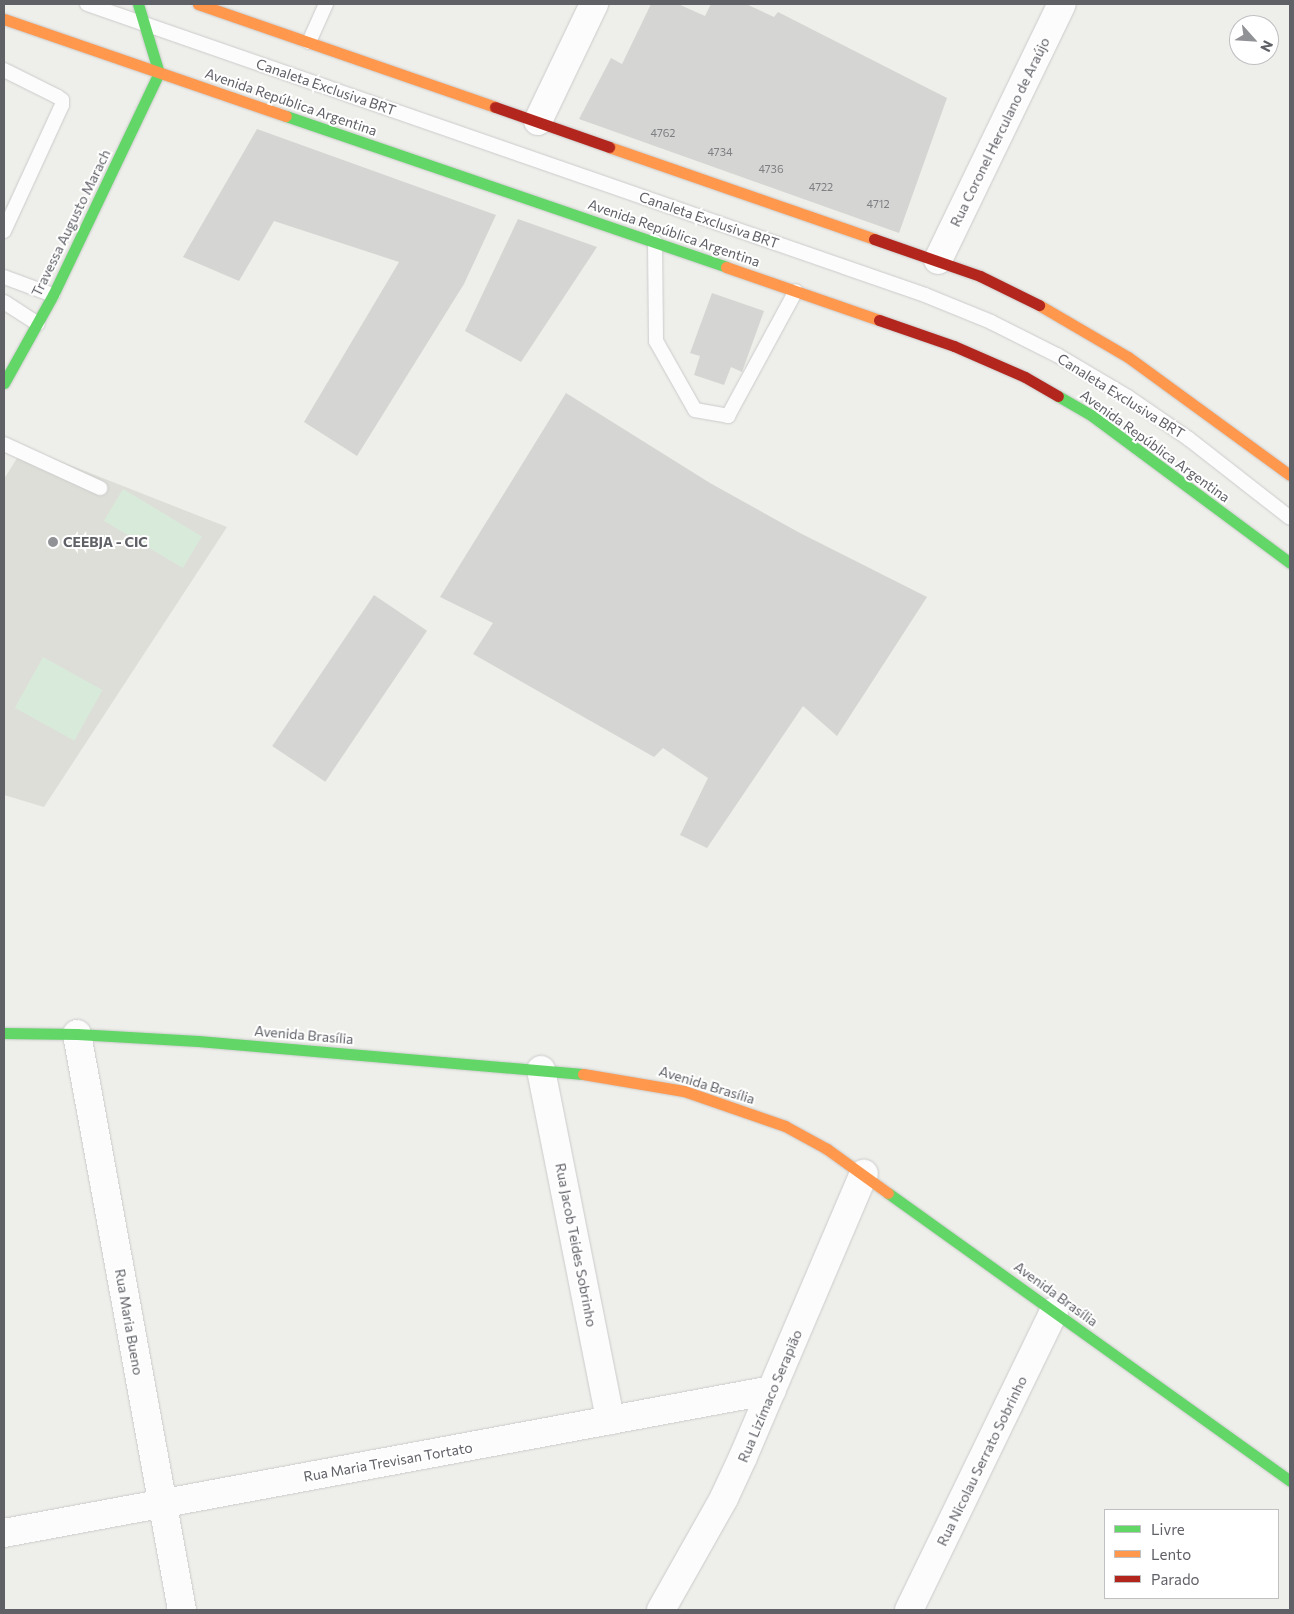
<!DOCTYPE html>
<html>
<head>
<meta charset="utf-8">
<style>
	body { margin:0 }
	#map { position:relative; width:1294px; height:1614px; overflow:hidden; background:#eeeeea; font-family:Commissioner,sans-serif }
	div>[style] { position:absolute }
	.education>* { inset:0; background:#deded8 }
	.green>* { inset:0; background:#d8eada; transform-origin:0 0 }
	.building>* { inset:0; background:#d5d5d3; transform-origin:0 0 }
	.roads { filter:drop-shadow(0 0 1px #cbcccc) drop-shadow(0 0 1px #cbcccc) }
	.lane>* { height:14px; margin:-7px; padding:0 7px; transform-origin:7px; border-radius:7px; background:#fcfcfc }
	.street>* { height:28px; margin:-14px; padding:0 14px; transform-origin:14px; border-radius:14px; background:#fcfcfc }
	.fast>* { height:11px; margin:-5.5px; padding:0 5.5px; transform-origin:5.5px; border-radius:5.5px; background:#63d668 }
	.slow>* { height:11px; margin:-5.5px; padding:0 5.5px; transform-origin:5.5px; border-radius:5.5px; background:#ff974d }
	.jam>* { height:11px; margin:-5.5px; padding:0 5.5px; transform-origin:5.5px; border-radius:5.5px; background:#b3261e }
	.dots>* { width:14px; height:14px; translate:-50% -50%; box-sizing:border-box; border:2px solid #fff; border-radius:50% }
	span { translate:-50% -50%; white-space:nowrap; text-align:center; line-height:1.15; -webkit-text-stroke:4px #fff; paint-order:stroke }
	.number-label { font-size:11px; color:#7e7f83 }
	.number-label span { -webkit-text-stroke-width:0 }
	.street-label { font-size:14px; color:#5f6167 }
	.poi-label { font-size:14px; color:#5f6167; font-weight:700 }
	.left { translate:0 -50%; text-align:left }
	.frame { position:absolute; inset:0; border:5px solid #5f6167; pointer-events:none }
	.legend { position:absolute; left:1104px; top:1509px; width:175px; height:90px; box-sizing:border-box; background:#fff; border:1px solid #bfc0c2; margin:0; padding:6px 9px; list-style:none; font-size:15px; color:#5f6167 }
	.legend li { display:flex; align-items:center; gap:10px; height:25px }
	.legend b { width:25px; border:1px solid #bfc0c2 }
	.north { position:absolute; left:1229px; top:15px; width:50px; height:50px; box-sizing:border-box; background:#fff; border:1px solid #bfc0c2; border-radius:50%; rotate:116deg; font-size:14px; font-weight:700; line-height:20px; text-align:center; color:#5f6167 }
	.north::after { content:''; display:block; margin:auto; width:18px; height:22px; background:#919295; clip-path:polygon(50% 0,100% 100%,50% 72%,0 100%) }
</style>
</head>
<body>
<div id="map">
	<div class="education">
		<i style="clip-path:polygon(24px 447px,227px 527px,44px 807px,4px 795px,4px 479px)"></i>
	</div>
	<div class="green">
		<i style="left:123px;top:489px;width:92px;height:37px;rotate:31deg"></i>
		<i style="left:43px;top:657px;width:68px;height:58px;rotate:29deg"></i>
	</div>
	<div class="building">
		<i style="clip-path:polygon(651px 4px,678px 4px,705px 16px,711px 4px,746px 4px,774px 17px,778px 12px,947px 98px,899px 233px,579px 119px,611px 58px,622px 64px)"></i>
		<i style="clip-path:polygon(257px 129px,496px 215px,464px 284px,357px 456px,304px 422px,399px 262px,274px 221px,239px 281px,183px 257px)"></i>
		<i style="clip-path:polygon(518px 219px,597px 247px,521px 362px,465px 331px)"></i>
		<i style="clip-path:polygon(712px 293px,764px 311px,742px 372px,731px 367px,724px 385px,694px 375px,700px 356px,690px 353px)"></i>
		<i style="clip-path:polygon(566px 393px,710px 483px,800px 533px,927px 597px,837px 736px,803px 706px,707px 848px,680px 835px,708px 778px,663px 748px,654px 757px,473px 654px,493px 623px,440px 597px)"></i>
		<i style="left:374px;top:595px;width:64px;height:182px;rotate:34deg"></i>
	</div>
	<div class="roads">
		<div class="lane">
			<i style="left:87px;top:4px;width:887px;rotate:19.15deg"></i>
			<i style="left:925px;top:295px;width:71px;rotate:22.2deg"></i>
			<i style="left:991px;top:322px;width:74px;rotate:26.6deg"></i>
			<i style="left:1057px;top:355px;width:82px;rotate:30.6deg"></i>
			<i style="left:1128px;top:397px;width:74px;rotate:34.5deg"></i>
			<i style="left:1189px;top:439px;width:128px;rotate:38deg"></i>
			<i style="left:309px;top:42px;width:42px;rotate:-65.9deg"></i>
			<i style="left:4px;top:70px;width:60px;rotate:26.6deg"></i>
			<i style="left:58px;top:97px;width:5px;rotate:37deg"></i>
			<i style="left:62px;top:100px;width:5px;rotate:90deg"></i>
			<i style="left:62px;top:105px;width:139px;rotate:114.7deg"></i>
			<i style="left:655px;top:242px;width:99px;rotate:89.4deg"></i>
			<i style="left:656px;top:341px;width:79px;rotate:60.5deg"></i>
			<i style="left:695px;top:410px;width:34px;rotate:10deg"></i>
			<i style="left:728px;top:416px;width:142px;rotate:-61.5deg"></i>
			<i style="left:4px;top:277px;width:52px;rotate:20.2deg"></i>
			<i style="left:4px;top:302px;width:40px;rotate:32.9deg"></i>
			<i style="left:4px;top:444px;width:106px;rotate:24.6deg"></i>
		</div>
		<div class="street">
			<i style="left:538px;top:121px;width:130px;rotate:-64.4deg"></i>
			<i style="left:938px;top:260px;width:284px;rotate:-64.2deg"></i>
			<i style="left:77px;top:1034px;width:585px;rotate:79.67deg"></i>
			<i style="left:541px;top:1070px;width:357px;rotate:78.8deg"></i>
			<i style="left:4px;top:1533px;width:781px;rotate:-10.55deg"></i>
			<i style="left:661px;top:1610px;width:129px;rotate:-60.6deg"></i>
			<i style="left:724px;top:1498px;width:45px;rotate:-65.1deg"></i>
			<i style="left:743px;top:1457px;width:308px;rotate:-66.9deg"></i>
			<i style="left:909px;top:1610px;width:332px;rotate:-64.1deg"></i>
		</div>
		<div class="fast">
			<i style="left:138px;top:4px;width:72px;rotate:73.1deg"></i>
			<i style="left:286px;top:116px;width:465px;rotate:18.9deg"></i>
			<i style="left:4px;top:383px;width:101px;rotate:-60.9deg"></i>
			<i style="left:53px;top:295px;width:246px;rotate:-64.5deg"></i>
			<i style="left:1058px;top:396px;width:38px;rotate:30deg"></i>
			<i style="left:1091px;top:415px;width:248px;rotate:36.6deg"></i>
			<i style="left:4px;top:1033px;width:73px;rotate:0.8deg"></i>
			<i style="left:77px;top:1034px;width:121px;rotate:3.3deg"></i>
			<i style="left:198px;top:1041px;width:386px;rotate:4.9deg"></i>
			<i style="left:888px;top:1193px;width:495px;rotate:35.6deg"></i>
		</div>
		<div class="slow">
			<i style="left:198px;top:4px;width:314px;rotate:19.1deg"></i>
			<i style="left:4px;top:19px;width:298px;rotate:19deg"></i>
			<i style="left:609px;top:147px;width:281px;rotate:19.1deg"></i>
			<i style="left:726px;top:267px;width:162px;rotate:19.1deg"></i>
			<i style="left:1039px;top:305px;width:103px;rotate:30.3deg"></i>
			<i style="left:1128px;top:357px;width:200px;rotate:36.1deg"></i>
			<i style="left:583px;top:1074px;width:102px;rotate:9.6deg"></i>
			<i style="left:684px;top:1091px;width:107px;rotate:19.1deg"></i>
			<i style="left:785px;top:1126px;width:48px;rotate:28.7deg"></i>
			<i style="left:827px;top:1149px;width:75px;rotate:35.8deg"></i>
		</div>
		<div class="jam">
			<i style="left:495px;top:107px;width:121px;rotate:19.3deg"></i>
			<i style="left:874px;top:239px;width:112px;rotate:19.2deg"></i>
			<i style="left:980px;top:276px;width:66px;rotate:26.2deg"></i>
			<i style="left:879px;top:320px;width:79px;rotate:19.1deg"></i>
			<i style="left:954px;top:346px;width:77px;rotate:23.6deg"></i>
			<i style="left:1025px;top:377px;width:38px;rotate:30deg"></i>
		</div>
	</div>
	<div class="dots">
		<i style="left:53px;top:542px;background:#919295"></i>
	</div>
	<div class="number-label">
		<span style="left:663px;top:133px">4762</span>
		<span style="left:720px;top:152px">4734</span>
		<span style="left:771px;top:169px">4736</span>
		<span style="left:821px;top:187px">4722</span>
		<span style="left:878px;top:204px">4712</span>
	</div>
	<div class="street-label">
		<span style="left:326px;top:87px;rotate:19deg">Canaleta Exclusiva BRT</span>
		<span style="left:291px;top:102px;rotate:19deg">Avenida República Argentina</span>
		<span style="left:1000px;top:132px;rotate:-64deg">Rua Coronel Herculano de Araújo</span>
		<span style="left:709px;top:220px;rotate:19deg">Canaleta Exclusiva BRT</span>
		<span style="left:71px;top:223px;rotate:-64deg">Travessa Augusto Marach</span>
		<span style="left:674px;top:233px;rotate:19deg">Avenida República Argentina</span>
		<span style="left:1121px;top:396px;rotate:32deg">Canaleta Exclusiva BRT</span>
		<span style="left:1155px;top:446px;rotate:36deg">Avenida República Argentina</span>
		<span style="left:304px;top:1035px;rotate:5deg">Avenida Brasília</span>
		<span style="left:707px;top:1085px;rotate:17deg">Avenida Brasília</span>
		<span style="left:576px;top:1245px;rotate:79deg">Rua Jacob Teides Sobrinho</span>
		<span style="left:1056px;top:1294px;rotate:36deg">Avenida Brasília</span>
		<span style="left:129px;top:1322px;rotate:80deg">Rua Maria Bueno</span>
		<span style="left:770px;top:1396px;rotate:-67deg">Rua Lizímaco Serapião</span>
		<span style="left:982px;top:1461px;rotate:-64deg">Rua Nicolau Serrato Sobrinho</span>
		<span style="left:388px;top:1462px;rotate:-10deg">Rua Maria Trevisan Tortato</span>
	</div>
	<div class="poi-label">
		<span class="left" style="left:63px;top:542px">CEEBJA - CIC</span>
	</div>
	<div class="frame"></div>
	<ul class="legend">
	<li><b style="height:6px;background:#63d668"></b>Livre</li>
	<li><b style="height:6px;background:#ff974d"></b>Lento</li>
	<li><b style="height:6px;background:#b3261e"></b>Parado</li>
	</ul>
	<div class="north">N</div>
</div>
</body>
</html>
